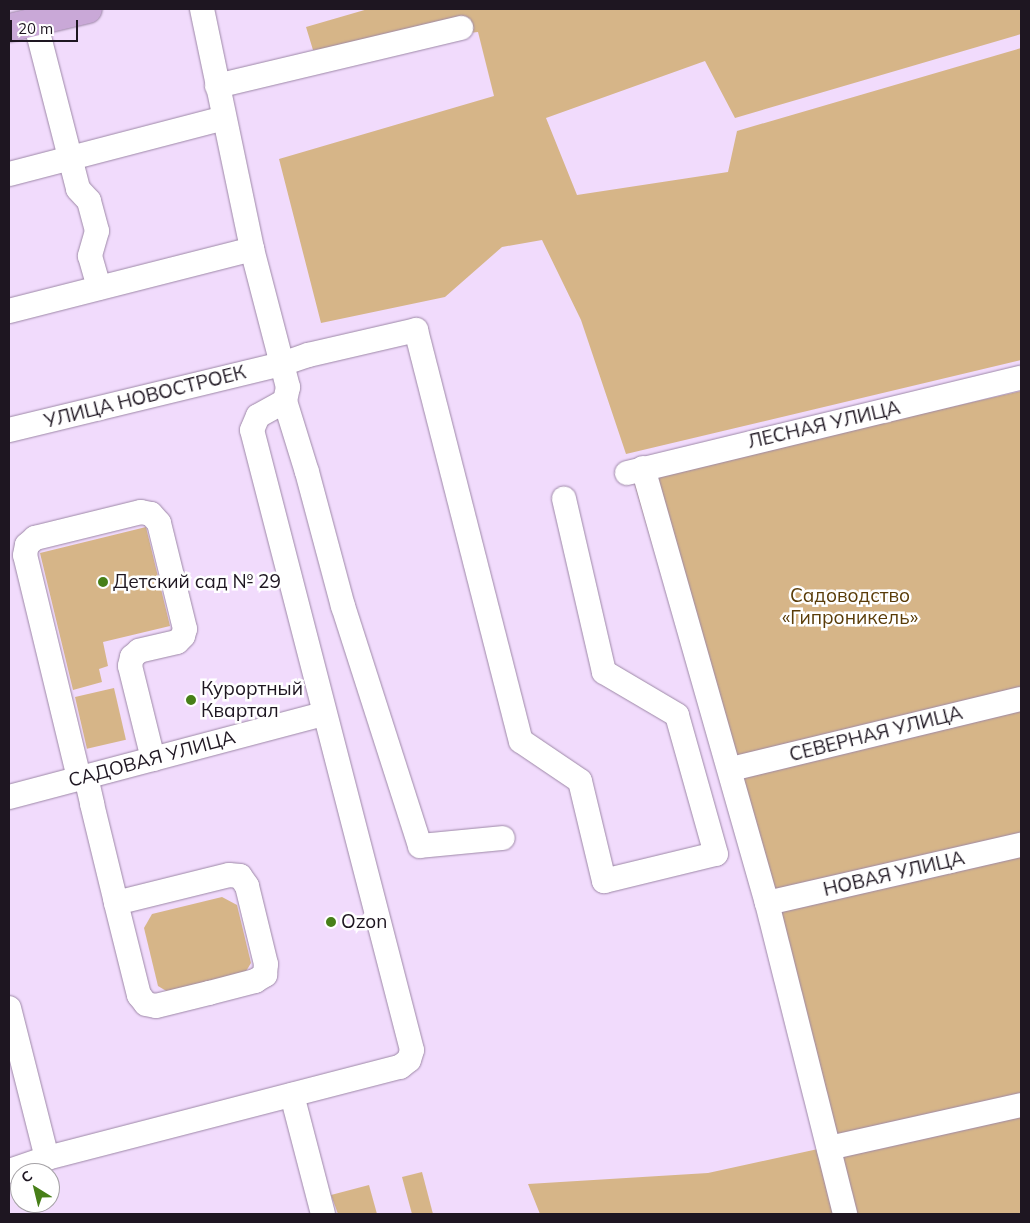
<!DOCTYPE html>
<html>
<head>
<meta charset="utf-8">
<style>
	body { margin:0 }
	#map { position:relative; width:1030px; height:1223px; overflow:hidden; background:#f1dbfc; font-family:Mulish,sans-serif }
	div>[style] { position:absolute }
	.green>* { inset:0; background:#d6b588; transform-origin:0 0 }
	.roads { filter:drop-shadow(0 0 1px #9d88a7) drop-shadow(0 0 1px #9d88a7) }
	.minor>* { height:24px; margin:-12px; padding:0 12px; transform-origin:12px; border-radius:12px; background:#fff }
	.major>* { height:28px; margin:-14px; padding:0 14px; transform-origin:14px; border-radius:14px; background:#c9a8d7 }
	.dots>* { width:14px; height:14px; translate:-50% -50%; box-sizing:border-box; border:2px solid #fff; border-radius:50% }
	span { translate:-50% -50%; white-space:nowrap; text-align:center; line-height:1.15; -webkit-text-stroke:5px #fff; paint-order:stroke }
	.street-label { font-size:19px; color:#1e1621 }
	.poi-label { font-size:19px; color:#1e1621 }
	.left { translate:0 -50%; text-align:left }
	.park-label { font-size:19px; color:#5a3c08 }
	.frame { position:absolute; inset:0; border:10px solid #1e1621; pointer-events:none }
	.north { position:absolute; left:10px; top:1163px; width:50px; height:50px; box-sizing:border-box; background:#fff; border:1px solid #a5a2a6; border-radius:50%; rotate:324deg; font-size:14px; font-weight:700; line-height:20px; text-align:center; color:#1e1621 }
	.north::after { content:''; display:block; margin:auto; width:18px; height:22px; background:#477f18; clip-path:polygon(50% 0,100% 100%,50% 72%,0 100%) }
	.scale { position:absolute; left:10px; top:20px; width:68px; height:22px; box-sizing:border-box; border:2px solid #1e1621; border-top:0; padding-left:6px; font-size:15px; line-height:18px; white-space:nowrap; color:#1e1621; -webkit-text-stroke:4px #fff; paint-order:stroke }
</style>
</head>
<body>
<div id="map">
	<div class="green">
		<i style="clip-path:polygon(368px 9px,1021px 9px,1021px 34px,735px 118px,705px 61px,546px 118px,577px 195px,728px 172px,737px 131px,1021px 48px,1021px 360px,626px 454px,581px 320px,542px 240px,502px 247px,445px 297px,321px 323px,279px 159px,494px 96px,478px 32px,313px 50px,306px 27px)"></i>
		<i style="clip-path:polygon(1021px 391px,1021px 1214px,540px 1214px,528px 1184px,708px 1173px,818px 1149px,759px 906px,633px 479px)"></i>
		<i style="clip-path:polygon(146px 527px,170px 626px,103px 642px,108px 666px,99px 669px,102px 682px,73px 690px,40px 553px)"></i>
		<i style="left:114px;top:688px;width:53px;height:40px;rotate:77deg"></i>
		<i style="clip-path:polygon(222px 897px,237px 905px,251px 963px,242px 978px,173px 995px,158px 986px,144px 928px,152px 914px)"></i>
		<i style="clip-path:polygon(422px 1172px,433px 1214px,412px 1214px,402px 1177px)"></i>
		<i style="clip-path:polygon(369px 1185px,377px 1214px,338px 1214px,331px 1195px)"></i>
	</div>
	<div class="roads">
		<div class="minor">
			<i style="left:202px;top:9px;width:245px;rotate:78.2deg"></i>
			<i style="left:252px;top:249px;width:143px;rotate:75.4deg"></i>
			<i style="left:288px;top:387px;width:14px;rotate:102deg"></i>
			<i style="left:285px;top:401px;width:74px;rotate:72.8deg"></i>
			<i style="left:307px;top:472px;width:139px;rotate:75deg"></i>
			<i style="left:343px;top:606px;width:252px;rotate:72.2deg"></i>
			<i style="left:420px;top:846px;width:83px;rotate:-5.5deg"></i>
			<i style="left:35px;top:21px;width:173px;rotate:75.6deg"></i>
			<i style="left:78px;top:189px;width:16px;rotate:47deg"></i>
			<i style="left:89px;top:201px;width:31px;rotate:75deg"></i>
			<i style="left:97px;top:231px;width:26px;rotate:106deg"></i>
			<i style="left:90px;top:256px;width:33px;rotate:74deg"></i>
			<i style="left:217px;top:86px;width:251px;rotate:-13.4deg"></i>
			<i style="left:9px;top:174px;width:222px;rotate:-14.6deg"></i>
			<i style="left:9px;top:311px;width:251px;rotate:-14.3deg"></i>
			<i style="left:9px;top:430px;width:281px;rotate:-13.6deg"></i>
			<i style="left:282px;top:364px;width:28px;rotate:-19deg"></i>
			<i style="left:308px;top:355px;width:111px;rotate:-13deg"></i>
			<i style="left:416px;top:330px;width:424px;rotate:75.7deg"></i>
			<i style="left:521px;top:741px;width:71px;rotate:34.1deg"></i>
			<i style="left:580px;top:781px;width:103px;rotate:76.5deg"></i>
			<i style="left:604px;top:881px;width:115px;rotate:-13.6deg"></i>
			<i style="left:716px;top:854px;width:144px;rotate:-105.7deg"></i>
			<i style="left:677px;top:715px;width:85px;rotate:-149.5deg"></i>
			<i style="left:604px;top:672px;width:178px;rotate:-103deg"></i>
			<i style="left:643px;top:468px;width:452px;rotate:74.1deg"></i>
			<i style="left:767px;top:903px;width:321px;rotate:75.9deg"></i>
			<i style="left:627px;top:473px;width:405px;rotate:-13.6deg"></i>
			<i style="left:731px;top:769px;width:298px;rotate:-13.6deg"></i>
			<i style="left:86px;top:777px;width:28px;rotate:77deg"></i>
			<i style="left:92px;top:804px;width:97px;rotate:76.3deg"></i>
			<i style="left:115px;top:898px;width:5px;rotate:79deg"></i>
			<i style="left:116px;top:903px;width:95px;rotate:76deg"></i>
			<i style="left:139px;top:995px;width:11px;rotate:52deg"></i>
			<i style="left:146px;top:1004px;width:10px;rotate:11deg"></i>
			<i style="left:156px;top:1006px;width:55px;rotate:-13.8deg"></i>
			<i style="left:209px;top:993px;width:48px;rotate:-14.6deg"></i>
			<i style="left:255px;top:981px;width:12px;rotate:-31deg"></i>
			<i style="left:265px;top:975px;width:11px;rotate:-85deg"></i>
			<i style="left:266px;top:964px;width:80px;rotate:-103.7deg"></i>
			<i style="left:247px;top:886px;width:12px;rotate:-125deg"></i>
			<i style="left:240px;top:876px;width:11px;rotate:-175deg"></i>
			<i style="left:229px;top:875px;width:116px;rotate:166.1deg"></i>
			<i style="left:79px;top:778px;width:229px;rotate:-103.6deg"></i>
			<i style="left:25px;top:555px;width:10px;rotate:-79deg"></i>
			<i style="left:27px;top:545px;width:11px;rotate:-41deg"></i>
			<i style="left:35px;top:538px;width:109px;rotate:-13.8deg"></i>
			<i style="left:141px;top:512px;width:10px;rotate:11deg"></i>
			<i style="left:151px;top:514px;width:12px;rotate:48deg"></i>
			<i style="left:159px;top:523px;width:109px;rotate:76.2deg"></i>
			<i style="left:185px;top:629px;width:7px;rotate:106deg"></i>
			<i style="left:183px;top:636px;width:8px;rotate:135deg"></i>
			<i style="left:177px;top:642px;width:39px;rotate:167deg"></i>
			<i style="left:139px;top:651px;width:9px;rotate:139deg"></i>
			<i style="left:132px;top:657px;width:9px;rotate:103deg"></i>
			<i style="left:130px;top:666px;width:96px;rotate:76.1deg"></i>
			<i style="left:9px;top:797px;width:326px;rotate:-14.8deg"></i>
			<i style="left:767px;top:903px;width:261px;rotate:-12.9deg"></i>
			<i style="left:9px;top:1008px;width:155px;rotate:75.8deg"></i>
			<i style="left:292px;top:1095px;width:123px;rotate:75.4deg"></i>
			<i style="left:829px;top:1148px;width:197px;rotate:-12.6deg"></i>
			<i style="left:9px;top:1171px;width:40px;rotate:-18.9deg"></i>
			<i style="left:47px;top:1158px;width:365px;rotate:-14.5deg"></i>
			<i style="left:400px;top:1067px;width:11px;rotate:-38deg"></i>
			<i style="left:409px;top:1060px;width:10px;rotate:-73deg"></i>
			<i style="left:412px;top:1050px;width:640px;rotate:-104.47deg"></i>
			<i style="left:252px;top:430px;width:15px;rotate:-67deg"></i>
			<i style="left:258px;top:416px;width:31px;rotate:-29deg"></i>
		</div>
		<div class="major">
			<i style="left:9px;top:28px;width:81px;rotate:-13.5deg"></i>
		</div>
	</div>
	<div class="dots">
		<i style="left:103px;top:582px;background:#477f18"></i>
		<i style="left:191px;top:700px;background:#477f18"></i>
		<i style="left:331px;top:922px;background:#477f18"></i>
	</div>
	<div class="street-label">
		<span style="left:145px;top:397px;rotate:-14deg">УЛИЦА НОВОСТРОЕК</span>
		<span style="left:824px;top:425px;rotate:-13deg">ЛЕСНАЯ УЛИЦА</span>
		<span style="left:876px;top:734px;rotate:-14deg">СЕВЕРНАЯ УЛИЦА</span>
		<span style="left:152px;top:759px;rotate:-15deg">САДОВАЯ УЛИЦА</span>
		<span style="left:894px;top:874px;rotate:-13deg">НОВАЯ УЛИЦА</span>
	</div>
	<div class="poi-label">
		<span class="left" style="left:113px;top:582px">Детский сад № 29</span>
		<span class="left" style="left:201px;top:700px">Курортный<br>Квартал</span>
		<span class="left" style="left:341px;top:922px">Ozon</span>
	</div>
	<div class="park-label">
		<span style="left:850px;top:607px">Садоводство<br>«Гипроникель»</span>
	</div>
	<div class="frame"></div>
	<div class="north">С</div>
	<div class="scale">20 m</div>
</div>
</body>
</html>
